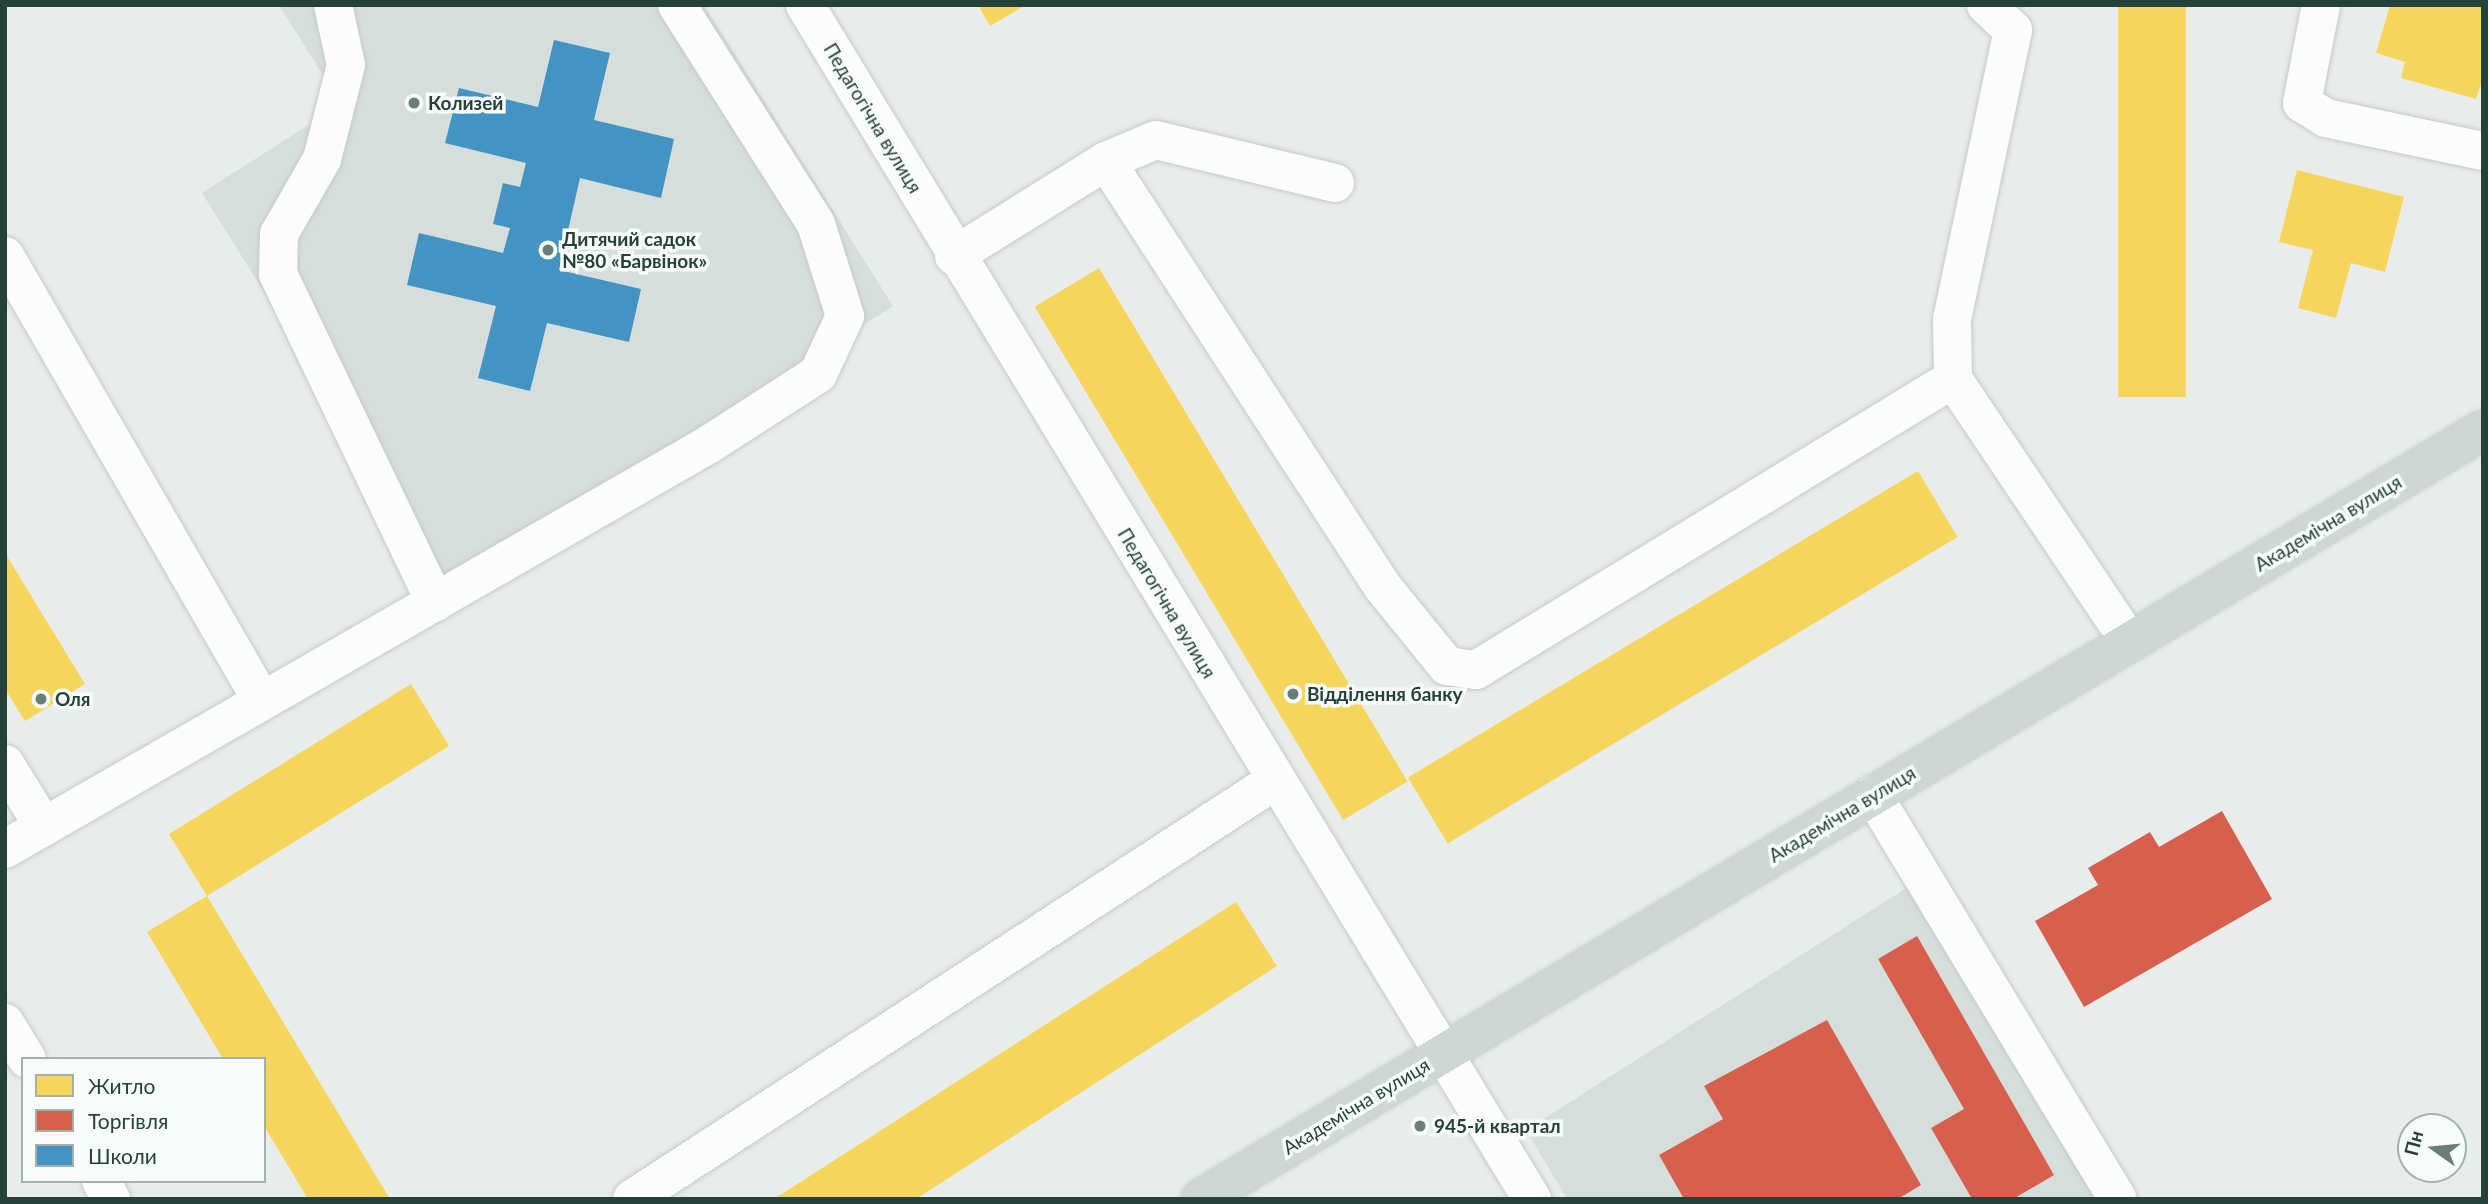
<!DOCTYPE html>
<html>
<head>
<meta charset="utf-8">
<style>
	body { margin:0 }
	#map { position:relative; width:2488px; height:1204px; overflow:hidden; background:#e8edeb; font-family:Lato,sans-serif }
	div>[style] { position:absolute }
	.built>* { inset:0; background:#d6dedb }
	.homes>* { inset:0; background:#f6d55c; transform-origin:0 0 }
	.shops>* { inset:0; background:#d6604d }
	.schools>* { inset:0; background:#4393c3 }
	.roads { filter:drop-shadow(0 0 2px #c5cac8) drop-shadow(0 0 2px #c5cac8) }
	.minor>* { height:38px; margin:-19px; padding:0 19px; transform-origin:19px; border-radius:19px; background:#fcfcfc }
	.major>* { height:38px; margin:-19px; padding:0 19px; transform-origin:19px; border-radius:19px; background:#cfd7d5 }
	.dots>* { width:19px; height:19px; translate:-50% -50%; box-sizing:border-box; border:4px solid #f7fbf9; border-radius:50% }
	span { translate:-50% -50%; white-space:nowrap; text-align:center; line-height:1.15; -webkit-text-stroke:7px #f7fbf9; paint-order:stroke }
	.poi-label { font-size:19px; color:#24423a; font-weight:700 }
	.left { translate:0 -50%; text-align:left }
	.street-label { font-size:19px; color:#24423a }
	.frame { position:absolute; inset:0; border:7px solid #24423a; pointer-events:none }
	.legend { position:absolute; left:21px; top:1057px; width:245px; height:126px; box-sizing:border-box; background:#f7fbf9; border:2px solid #a3b1ad; margin:0; padding:9px 12px; list-style:none; font-size:21px; color:#24423a }
	.legend li { display:flex; align-items:center; gap:14px; height:35px }
	.legend b { width:35px; border:2px solid #a3b1ad }
	.north { position:absolute; left:2397px; top:1113px; width:70px; height:70px; box-sizing:border-box; background:#f7fbf9; border:2px solid #a3b1ad; border-radius:50%; rotate:285deg; font-size:19px; font-weight:700; line-height:28px; text-align:center; color:#24423a }
	.north::after { content:''; display:block; margin:auto; width:24px; height:32px; background:#697e78; clip-path:polygon(50% 0,100% 100%,50% 72%,0 100%) }
</style>
</head>
<body>
<div id="map">
	<div class="built">
		<i style="clip-path:polygon(279px 5px,704px 5px,893px 306px,449px 587px,202px 193px,341px 104px)"></i>
		<i style="clip-path:polygon(1908px 887px,2103px 1199px,1567px 1199px,1526px 1130px)"></i>
	</div>
	<div class="homes">
		<i style="clip-path:polygon(978px 5px,1026px 5px,990px 26px)"></i>
		<i style="left:2118px;top:5px;width:68px;height:392px"></i>
		<i style="clip-path:polygon(2390px 5px,2483px 5px,2483px 78px,2476px 99px,2401px 78px,2405px 62px,2376px 53px)"></i>
		<i style="clip-path:polygon(2297px 170px,2404px 197px,2385px 272px,2351px 263px,2336px 318px,2298px 308px,2313px 250px,2279px 242px)"></i>
		<i style="left:1099px;top:268px;width:599px;height:75px;rotate:59deg"></i>
		<i style="left:1918px;top:471px;width:77px;height:595px;rotate:59deg"></i>
		<i style="clip-path:polygon(5px 553px,85px 684px,25px 721px,5px 689px)"></i>
		<i style="clip-path:polygon(411px 684px,449px 746px,207px 896px,390px 1199px,308px 1199px,264px 1126px,264px 1059px,223px 1059px,147px 932px,207px 896px,169px 834px)"></i>
		<i style="clip-path:polygon(1236px 902px,1277px 966px,916px 1199px,774px 1199px)"></i>
	</div>
	<div class="shops">
		<i style="clip-path:polygon(2222px 811px,2272px 899px,2084px 1007px,2035px 921px,2098px 885px,2088px 868px,2150px 832px,2159px 847px)"></i>
		<i style="clip-path:polygon(1917px 936px,2054px 1175px,2013px 1199px,1972px 1199px,1931px 1128px,1964px 1109px,1878px 959px)"></i>
		<i style="clip-path:polygon(1827px 1020px,1921px 1185px,1898px 1199px,1684px 1199px,1659px 1155px,1723px 1119px,1704px 1086px)"></i>
	</div>
	<div class="schools">
		<i style="clip-path:polygon(554px 40px,610px 53px,594px 120px,674px 139px,661px 198px,580px 178px,559px 270px,641px 289px,629px 342px,547px 323px,530px 391px,478px 378px,496px 306px,407px 285px,419px 233px,503px 253px,510px 228px,493px 224px,503px 183px,520px 187px,526px 163px,445px 143px,459px 88px,538px 107px)"></i>
	</div>
	<div class="roads">
		<div class="minor">
			<i style="left:333px;top:5px;width:61px;rotate:77.8deg"></i>
			<i style="left:346px;top:65px;width:97px;rotate:104.3deg"></i>
			<i style="left:322px;top:159px;width:86px;rotate:119.8deg"></i>
			<i style="left:279px;top:234px;width:40px;rotate:91.4deg"></i>
			<i style="left:278px;top:274px;width:364px;rotate:64.4deg"></i>
			<i style="left:805px;top:5px;width:1398px;rotate:58.66deg"></i>
			<i style="left:1986px;top:5px;width:37px;rotate:43deg"></i>
			<i style="left:2013px;top:30px;width:296px;rotate:101.9deg"></i>
			<i style="left:1952px;top:320px;width:59px;rotate:89deg"></i>
			<i style="left:1953px;top:379px;width:317px;rotate:56.1deg"></i>
			<i style="left:2321px;top:5px;width:100px;rotate:101deg"></i>
			<i style="left:2302px;top:103px;width:28px;rotate:32deg"></i>
			<i style="left:2326px;top:118px;width:160px;rotate:11.9deg"></i>
			<i style="left:1106px;top:161px;width:507px;rotate:57deg"></i>
			<i style="left:1382px;top:586px;width:103px;rotate:50.9deg"></i>
			<i style="left:1447px;top:666px;width:29px;rotate:8deg"></i>
			<i style="left:1476px;top:670px;width:559px;rotate:-31.39deg"></i>
			<i style="left:5px;top:256px;width:514px;rotate:59.99deg"></i>
			<i style="left:954px;top:256px;width:179px;rotate:-32deg"></i>
			<i style="left:1106px;top:161px;width:54px;rotate:-22.8deg"></i>
			<i style="left:1156px;top:140px;width:184px;rotate:13.5deg"></i>
			<i style="left:5px;top:764px;width:74px;rotate:58.2deg"></i>
			<i style="left:1873px;top:795px;width:472px;rotate:58.8deg"></i>
			<i style="left:5px;top:849px;width:811px;rotate:-29.89deg"></i>
			<i style="left:708px;top:445px;width:131px;rotate:-32.8deg"></i>
			<i style="left:818px;top:374px;width:64px;rotate:-65deg"></i>
			<i style="left:845px;top:316px;width:96px;rotate:-107.5deg"></i>
			<i style="left:816px;top:224px;width:259px;rotate:-122.4deg"></i>
			<i style="left:5px;top:1023px;width:42px;rotate:58.6deg"></i>
			<i style="left:101px;top:1181px;width:21px;rotate:61deg"></i>
			<i style="left:632px;top:1199px;width:768px;rotate:-33.05deg"></i>
		</div>
		<div class="major">
			<i style="left:1201px;top:1199px;width:1495px;rotate:-30.96deg"></i>
		</div>
	</div>
	<div class="dots">
		<i style="left:414px;top:103px;background:#697e78"></i>
		<i style="left:548px;top:250px;background:#697e78"></i>
		<i style="left:1293px;top:694px;background:#697e78"></i>
		<i style="left:41px;top:699px;background:#697e78"></i>
		<i style="left:1420px;top:1126px;background:#697e78"></i>
	</div>
	<div class="poi-label">
		<span class="left" style="left:428px;top:103px">Колизей</span>
		<span class="left" style="left:562px;top:250px">Дитячий садок<br>№80 «Барвінок»</span>
		<span class="left" style="left:1307px;top:694px">Відділення банку</span>
		<span class="left" style="left:55px;top:699px">Оля</span>
		<span class="left" style="left:1434px;top:1126px">945-й квартал</span>
	</div>
	<div class="street-label">
		<span style="left:873px;top:118px;rotate:59deg">Педагогічна вулиця</span>
		<span style="left:2328px;top:523px;rotate:-31deg">Академічна вулиця</span>
		<span style="left:1167px;top:603px;rotate:59deg">Педагогічна вулиця</span>
		<span style="left:1842px;top:814px;rotate:-31deg">Академічна вулиця</span>
		<span style="left:1356px;top:1106px;rotate:-31deg">Академічна вулиця</span>
	</div>
	<div class="frame"></div>
	<ul class="legend">
	<li><b style="height:19px;background:#f6d55c"></b>Житло</li>
	<li><b style="height:19px;background:#d6604d"></b>Торгівля</li>
	<li><b style="height:19px;background:#4393c3"></b>Школи</li>
	</ul>
	<div class="north">Пн</div>
</div>
</body>
</html>
